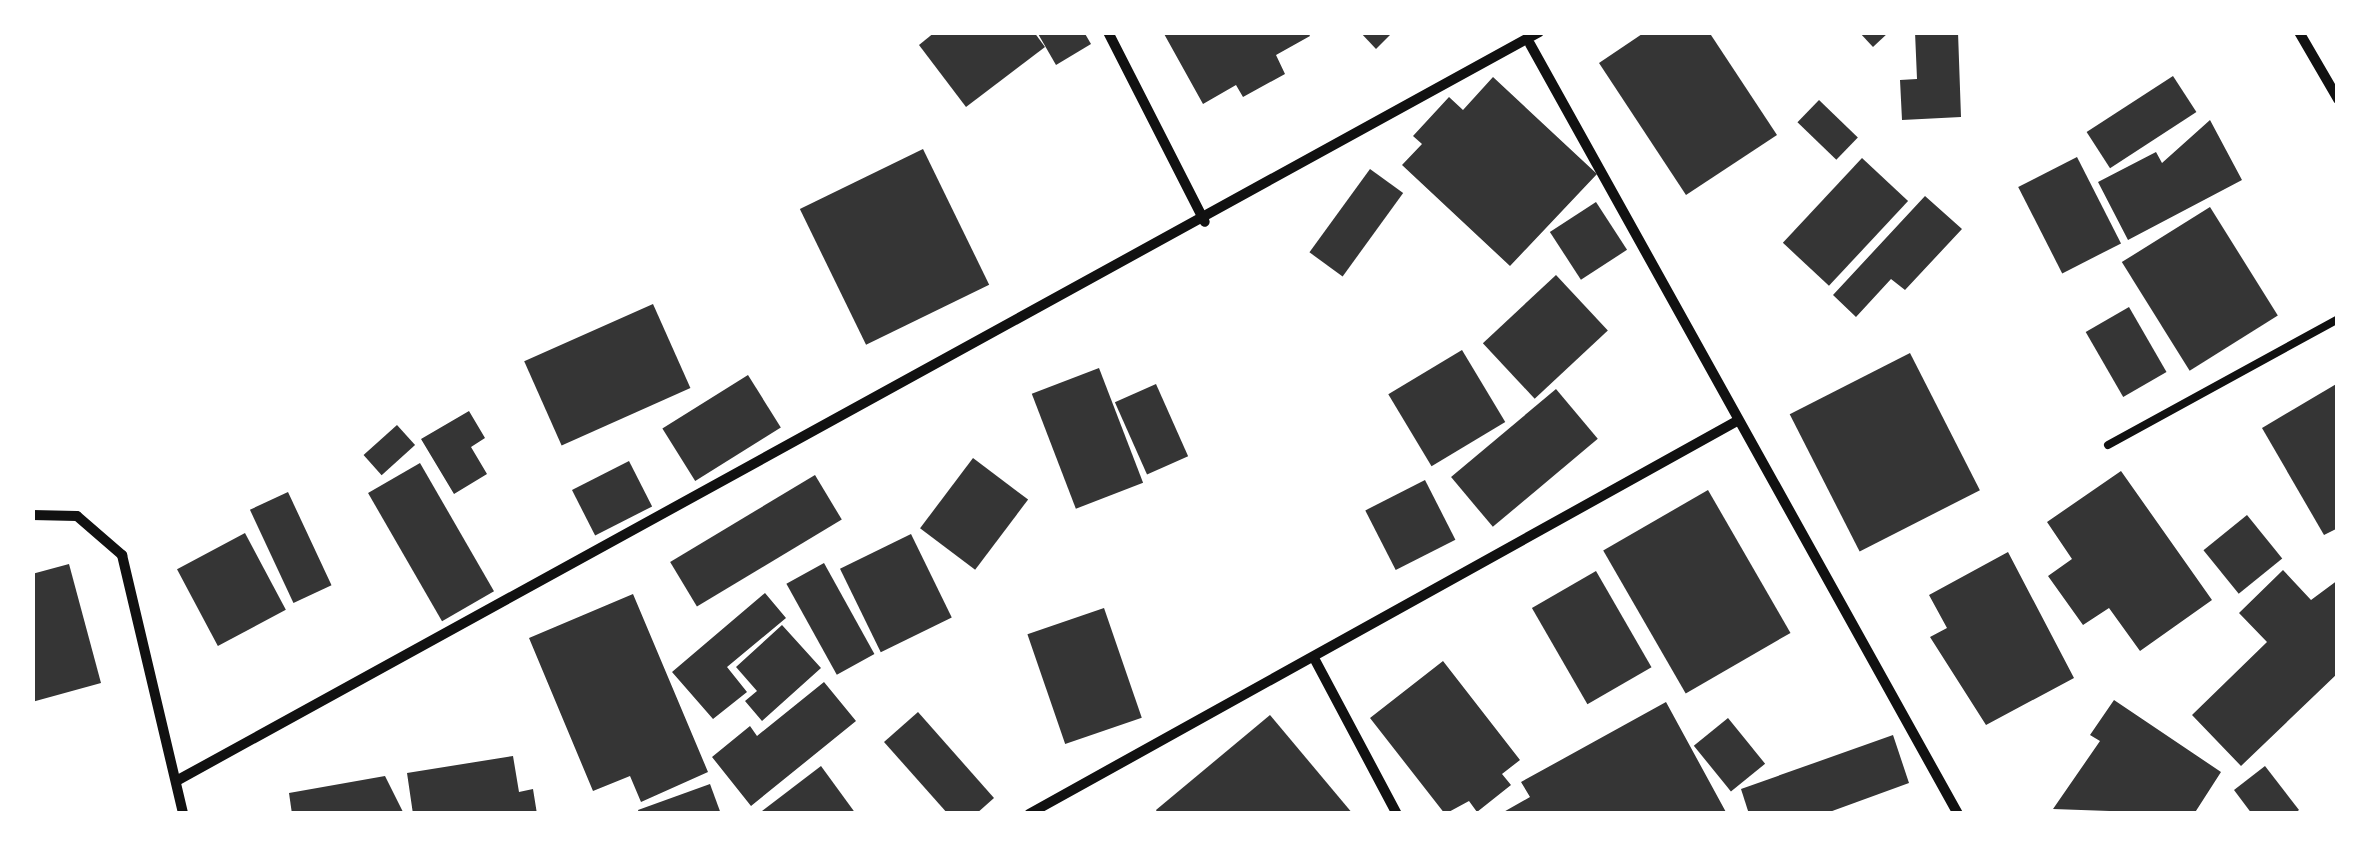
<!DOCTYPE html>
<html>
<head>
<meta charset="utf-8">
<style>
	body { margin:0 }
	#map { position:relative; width:2370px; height:846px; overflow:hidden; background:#fff; font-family:Poppins,sans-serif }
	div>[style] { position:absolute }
	.building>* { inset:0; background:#353535; transform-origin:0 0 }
	.service>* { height:8px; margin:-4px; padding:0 4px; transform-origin:4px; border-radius:4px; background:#111 }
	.minor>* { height:10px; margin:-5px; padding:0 5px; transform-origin:5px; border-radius:5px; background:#111 }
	span { translate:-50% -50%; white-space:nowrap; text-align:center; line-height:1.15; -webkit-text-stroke:8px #fff; paint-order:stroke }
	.frame { position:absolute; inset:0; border:35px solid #fff; pointer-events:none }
</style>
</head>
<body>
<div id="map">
	<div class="building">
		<i style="clip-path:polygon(935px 32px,1034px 32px,1045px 47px,966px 107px,919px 45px)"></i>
		<i style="clip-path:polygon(1037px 32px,1084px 32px,1091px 44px,1056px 65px)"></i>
		<i style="clip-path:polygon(1163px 32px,1308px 32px,1310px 36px,1276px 55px,1285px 74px,1243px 97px,1236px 85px,1203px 104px)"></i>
		<i style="clip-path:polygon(1360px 32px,1393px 32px,1376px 49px)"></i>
		<i style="clip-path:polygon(1645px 32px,1709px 32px,1777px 135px,1686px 195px,1599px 63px)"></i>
		<i style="clip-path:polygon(1859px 32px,1889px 32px,1873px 47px)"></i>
		<i style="clip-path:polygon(1915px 32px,1958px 32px,1961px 117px,1902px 120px,1900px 80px,1917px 79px)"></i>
		<i style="left:2173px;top:76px;width:43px;height:103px;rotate:57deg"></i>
		<i style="clip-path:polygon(1493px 77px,1597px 174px,1510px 266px,1402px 165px,1422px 144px,1413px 136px,1449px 97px,1463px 110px)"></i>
		<i style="left:1819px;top:100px;width:54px;height:31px;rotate:44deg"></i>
		<i style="clip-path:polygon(2210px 120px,2242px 180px,2128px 240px,2098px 182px,2156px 152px,2162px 163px)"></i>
		<i style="left:923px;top:149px;width:151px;height:137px;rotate:64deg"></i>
		<i style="left:2077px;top:157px;width:97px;height:66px;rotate:63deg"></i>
		<i style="left:1862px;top:158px;width:63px;height:116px;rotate:43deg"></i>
		<i style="left:1370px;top:169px;width:41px;height:103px;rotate:36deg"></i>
		<i style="clip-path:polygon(1925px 196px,1962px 229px,1905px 290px,1891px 279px,1856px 317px,1833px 295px)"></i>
		<i style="left:1596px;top:202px;width:57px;height:55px;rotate:57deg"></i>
		<i style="left:2210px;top:207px;width:128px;height:104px;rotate:58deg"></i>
		<i style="left:1556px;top:275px;width:76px;height:100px;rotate:47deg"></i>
		<i style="left:653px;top:304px;width:92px;height:141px;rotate:66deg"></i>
		<i style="left:2129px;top:307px;width:75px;height:50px;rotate:60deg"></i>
		<i style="left:1462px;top:350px;width:84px;height:86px;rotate:59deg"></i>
		<i style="left:1910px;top:353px;width:154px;height:135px;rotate:63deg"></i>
		<i style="left:1099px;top:368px;width:123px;height:72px;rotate:69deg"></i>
		<i style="left:748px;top:375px;width:62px;height:101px;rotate:58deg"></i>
		<i style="clip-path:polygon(2338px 383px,2338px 528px,2324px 535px,2262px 428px)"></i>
		<i style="left:1156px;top:384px;width:79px;height:45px;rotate:66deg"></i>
		<i style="left:1556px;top:389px;width:65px;height:137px;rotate:50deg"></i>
		<i style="clip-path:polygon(469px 411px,485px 438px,471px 447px,487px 474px,454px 494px,421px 439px)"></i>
		<i style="left:397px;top:425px;width:27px;height:45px;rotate:48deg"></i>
		<i style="left:973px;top:458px;width:69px;height:88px;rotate:37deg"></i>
		<i style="left:629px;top:461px;width:51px;height:64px;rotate:63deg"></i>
		<i style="left:420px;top:463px;width:148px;height:60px;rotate:60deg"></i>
		<i style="clip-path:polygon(2121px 471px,2212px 600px,2140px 651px,2109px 608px,2083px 625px,2048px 576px,2072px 559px,2047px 522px)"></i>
		<i style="left:815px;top:475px;width:52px;height:169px;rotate:59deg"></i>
		<i style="left:1425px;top:480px;width:67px;height:67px;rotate:63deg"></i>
		<i style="left:1708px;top:490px;width:165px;height:121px;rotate:60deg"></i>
		<i style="left:288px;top:492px;width:103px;height:42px;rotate:65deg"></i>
		<i style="left:2247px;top:515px;width:56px;height:56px;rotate:51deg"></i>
		<i style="left:245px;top:533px;width:87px;height:77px;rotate:62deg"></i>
		<i style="left:911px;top:534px;width:93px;height:79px;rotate:64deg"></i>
		<i style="clip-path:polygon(2008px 552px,2074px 678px,1986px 725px,1930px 637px,1947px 628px,1929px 595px)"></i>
		<i style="left:824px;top:563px;width:104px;height:43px;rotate:61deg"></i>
		<i style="clip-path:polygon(69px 564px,101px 683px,32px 702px,32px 574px)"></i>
		<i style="clip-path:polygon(2283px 570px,2311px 600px,2338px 580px,2338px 673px,2241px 766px,2192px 715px,2267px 642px,2239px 613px)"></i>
		<i style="left:1596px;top:571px;width:111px;height:74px;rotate:60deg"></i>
		<i style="clip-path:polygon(765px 593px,786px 618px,727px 667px,747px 692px,713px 719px,672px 672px)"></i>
		<i style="clip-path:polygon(633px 594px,708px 772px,641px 802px,630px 776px,593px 791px,529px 638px)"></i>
		<i style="left:1104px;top:608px;width:116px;height:81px;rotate:71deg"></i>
		<i style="clip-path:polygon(782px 625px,821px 668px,762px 721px,745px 701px,757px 691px,736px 667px)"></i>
		<i style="clip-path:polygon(1443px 661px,1520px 760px,1502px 774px,1511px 785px,1477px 812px,1469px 801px,1445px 814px,1370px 718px)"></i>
		<i style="clip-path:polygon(824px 682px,856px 721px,751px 806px,712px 757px,750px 726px,757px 736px)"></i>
		<i style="clip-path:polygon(2114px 700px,2221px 772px,2194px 814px,2053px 809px,2100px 741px,2090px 735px)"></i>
		<i style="clip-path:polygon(1666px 702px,1727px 814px,1500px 814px,1530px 797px,1521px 782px)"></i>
		<i style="clip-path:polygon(918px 712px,994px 798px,976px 814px,948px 814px,884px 742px)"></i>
		<i style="clip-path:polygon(1270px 715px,1353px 814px,1158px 814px,1156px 810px)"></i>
		<i style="left:1728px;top:718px;width:59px;height:44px;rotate:51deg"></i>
		<i style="clip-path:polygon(1893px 735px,1909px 783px,1824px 814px,1749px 814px,1741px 789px)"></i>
		<i style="clip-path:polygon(513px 756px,519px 792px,533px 789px,537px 814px,413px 814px,407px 773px)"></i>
		<i style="clip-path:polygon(821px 766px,856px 814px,758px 814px)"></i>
		<i style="clip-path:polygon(2265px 766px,2299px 810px,2294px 814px,2252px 814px,2234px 790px)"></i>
		<i style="clip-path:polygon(385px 776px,404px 814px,292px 814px,289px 793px)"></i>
		<i style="clip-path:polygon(710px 784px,721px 814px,639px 814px,638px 810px)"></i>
	</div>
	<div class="service">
		<i style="left:2108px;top:445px;width:262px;rotate:-28.7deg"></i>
	</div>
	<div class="minor">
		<i style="left:1108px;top:32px;width:213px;rotate:63deg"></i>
		<i style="left:2299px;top:32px;width:78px;rotate:59.8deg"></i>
		<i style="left:1530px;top:44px;width:881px;rotate:60.93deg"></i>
		<i style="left:32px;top:515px;width:45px;rotate:1.3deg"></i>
		<i style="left:77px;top:516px;width:60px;rotate:40.9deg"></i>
		<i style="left:122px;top:555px;width:266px;rotate:76.7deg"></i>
		<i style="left:1314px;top:658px;width:177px;rotate:62deg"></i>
		<i style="left:178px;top:780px;width:1553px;rotate:-28.79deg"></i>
		<i style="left:1029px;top:814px;width:810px;rotate:-29.03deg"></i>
	</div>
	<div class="frame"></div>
</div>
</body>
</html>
